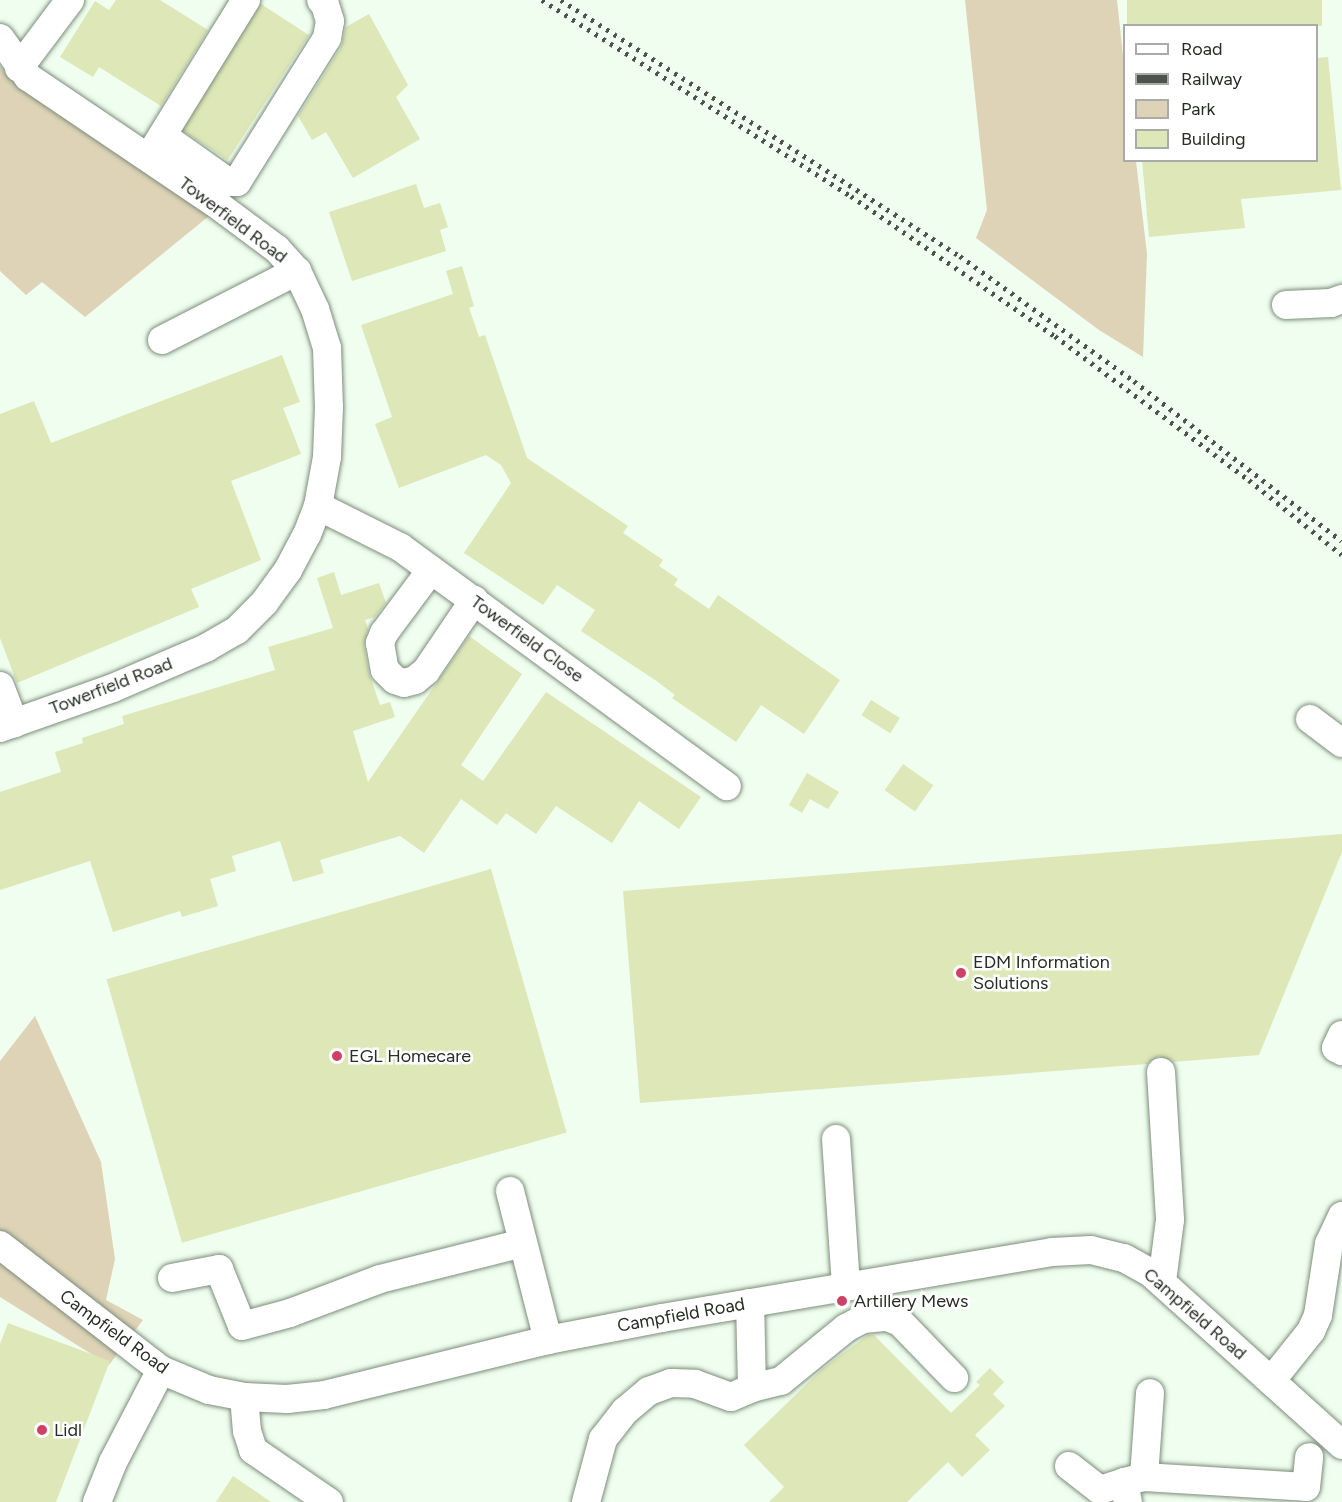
<!DOCTYPE html>
<html>
<head>
<meta charset="utf-8">
<style>
	body { margin:0 }
	#map { position:relative; width:1342px; height:1502px; overflow:hidden; background:#effeee; font-family:Figtree,sans-serif }
	div>[style] { position:absolute }
	.green>* { inset:0; background:#ded3b6 }
	.building>* { inset:0; background:#dee7b7; transform-origin:0 0 }
	.roads { filter:drop-shadow(0 0 2px #7d8d7c) drop-shadow(0 0 2px #7d8d7c) }
	.minor>* { height:28px; margin:-14px; padding:0 14px; transform-origin:14px; border-radius:14px; background:#fff }
	.rail>* { height:4.5px; margin-top:-2.25px; transform-origin:0; background:repeating-linear-gradient(90deg,#4c544b 0 3px,transparent 0 9px) }
	.dots>* { width:16px; height:16px; translate:-50% -50%; box-sizing:border-box; border:3px solid #fff; border-radius:50% }
	span { translate:-50% -50%; white-space:nowrap; text-align:center; line-height:1.15; -webkit-text-stroke:5px #fff; paint-order:stroke }
	.street-label { font-size:18px; color:#262d25 }
	.poi-label { font-size:18px; color:#262d25 }
	.left { translate:0 -50%; text-align:left }
	.legend { position:absolute; left:1123px; top:24px; width:195px; height:138px; box-sizing:border-box; background:#fff; border:2px solid #a8aba8; margin:0; padding:8px 10px; list-style:none; font-size:18px; color:#262d25 }
	.legend li { display:flex; align-items:center; gap:12px; height:30px }
	.legend b { width:30px; border:2px solid #a8aba8 }
</style>
</head>
<body>
<div id="map">
	<div class="green">
		<i style="clip-path:polygon(965px 0,1117px 0,1124px 65px,1124px 160px,1136px 161px,1147px 254px,1143px 357px,1099px 330px,976px 238px,987px 210px)"></i>
		<i style="clip-path:polygon(0 66px,7px 75px,31px 95px,209px 216px,85px 317px,42px 282px,26px 295px,0 271px)"></i>
		<i style="clip-path:polygon(35px 1016px,101px 1162px,115px 1259px,106px 1300px,143px 1320px,109px 1365px,0 1297px,0 1061px)"></i>
	</div>
	<div class="building">
		<i style="clip-path:polygon(116px 0,160px 0,208px 30px,161px 106px,99px 67px,93px 77px,60px 57px,95px 1px,109px 10px)"></i>
		<i style="left:1127px;top:0;width:195px;height:26px"></i>
		<i style="left:261px;top:4px;width:57px;height:149px;rotate:33deg"></i>
		<i style="clip-path:polygon(369px 14px,408px 85px,396px 97px,420px 139px,353px 178px,326px 132px,312px 140px,298px 116px,341px 47px,346px 27px)"></i>
		<i style="clip-path:polygon(1328px 57px,1341px 190px,1241px 199px,1245px 228px,1149px 237px,1142px 160px,1317px 160px,1317px 58px)"></i>
		<i style="clip-path:polygon(416px 184px,424px 208px,440px 203px,448px 227px,440px 230px,446px 251px,352px 281px,329px 212px)"></i>
		<i style="clip-path:polygon(462px 266px,474px 306px,469px 308px,479px 337px,485px 335px,527px 458px,628px 526px,623px 533px,663px 560px,659px 566px,678px 579px,674px 585px,709px 609px,718px 595px,840px 680px,804px 734px,761px 705px,736px 742px,672px 698px,675px 695px,658px 682px,581px 631px,595px 610px,557px 585px,543px 605px,464px 553px,511px 483px,501px 465px,486px 455px,399px 488px,375px 424px,392px 417px,361px 325px,453px 294px,446px 271px)"></i>
		<i style="clip-path:polygon(282px 355px,300px 402px,283px 408px,301px 454px,231px 481px,261px 560px,191px 589px,199px 607px,17px 683px,0 638px,0 414px,34px 401px,51px 443px)"></i>
		<i style="clip-path:polygon(334px 572px,341px 595px,379px 583px,386px 603px,375px 617px,365px 620px,368px 629px,364px 646px,369px 673px,380px 705px,390px 702px,395px 717px,353px 731px,368px 782px,469px 636px,522px 674px,461px 765px,483px 781px,546px 692px,701px 797px,679px 829px,639px 801px,612px 843px,556px 806px,536px 834px,506px 813px,497px 825px,461px 799px,424px 853px,400px 836px,320px 860px,324px 873px,293px 882px,280px 841px,232px 856px,236px 871px,210px 879px,218px 906px,182px 917px,180px 911px,113px 932px,90px 861px,0 890px,0 792px,61px 772px,55px 752px,83px 743px,82px 738px,124px 724px,122px 716px,275px 670px,268px 647px,333px 628px,317px 578px)"></i>
		<i style="left:871px;top:700px;width:34px;height:18px;rotate:32deg"></i>
		<i style="left:903px;top:764px;width:37px;height:32px;rotate:35deg"></i>
		<i style="clip-path:polygon(807px 773px,839px 792px,828px 809px,810px 799px,802px 813px,789px 805px)"></i>
		<i style="clip-path:polygon(1342px 834px,1342px 852px,1259px 1055px,1173px 1062px,1159px 1056px,1147px 1064px,640px 1103px,623px 891px)"></i>
		<i style="left:491px;top:869px;width:274px;height:400px;rotate:74deg"></i>
		<i style="clip-path:polygon(8px 1323px,110px 1361px,56px 1502px,0 1502px,0 1344px)"></i>
		<i style="clip-path:polygon(868px 1335px,874px 1335px,951px 1413px,980px 1385px,976px 1382px,990px 1368px,1004px 1382px,993px 1394px,1005px 1406px,975px 1435px,990px 1450px,962px 1477px,948px 1462px,907px 1502px,769px 1502px,784px 1487px,744px 1445px,822px 1369px)"></i>
		<i style="clip-path:polygon(233px 1476px,271px 1502px,216px 1502px)"></i>
	</div>
	<div class="roads">
		<div class="minor">
			<i style="left:0;top:38px;width:48px;rotate:54.3deg"></i>
			<i style="left:28px;top:77px;width:225px;rotate:34deg"></i>
			<i style="left:215px;top:203px;width:77px;rotate:36.6deg"></i>
			<i style="left:277px;top:249px;width:30px;rotate:48deg"></i>
			<i style="left:297px;top:271px;width:42px;rotate:64.7deg"></i>
			<i style="left:315px;top:309px;width:41px;rotate:72.9deg"></i>
			<i style="left:327px;top:348px;width:59px;rotate:88.1deg"></i>
			<i style="left:329px;top:407px;width:50px;rotate:92.3deg"></i>
			<i style="left:327px;top:457px;width:50px;rotate:100.4deg"></i>
			<i style="left:318px;top:506px;width:30px;rotate:111deg"></i>
			<i style="left:307px;top:534px;width:41px;rotate:117.8deg"></i>
			<i style="left:288px;top:570px;width:39px;rotate:126deg"></i>
			<i style="left:265px;top:602px;width:40px;rotate:135deg"></i>
			<i style="left:237px;top:630px;width:36px;rotate:150deg"></i>
			<i style="left:206px;top:648px;width:101px;rotate:156.7deg"></i>
			<i style="left:113px;top:688px;width:120px;rotate:160.5deg"></i>
			<i style="left:19px;top:68px;width:85px;rotate:-53.1deg"></i>
			<i style="left:163px;top:136px;width:80px;rotate:35.3deg"></i>
			<i style="left:228px;top:182px;width:9px"></i>
			<i style="left:237px;top:182px;width:170px;rotate:-58deg"></i>
			<i style="left:327px;top:38px;width:17px;rotate:-80deg"></i>
			<i style="left:330px;top:21px;width:17px;rotate:-107deg"></i>
			<i style="left:325px;top:5px;width:6px;rotate:-129deg"></i>
			<i style="left:152px;top:152px;width:179px;rotate:-58.3deg"></i>
			<i style="left:1286px;top:305px;width:45px;rotate:-2.5deg"></i>
			<i style="left:1331px;top:303px;width:12px;rotate:-20deg"></i>
			<i style="left:162px;top:340px;width:152px;rotate:-27.1deg"></i>
			<i style="left:318px;top:506px;width:92px;rotate:26.6deg"></i>
			<i style="left:400px;top:547px;width:405px;rotate:36.2deg"></i>
			<i style="left:431px;top:570px;width:79px;rotate:126.7deg"></i>
			<i style="left:384px;top:633px;width:11px;rotate:112deg"></i>
			<i style="left:380px;top:643px;width:27px;rotate:80deg"></i>
			<i style="left:385px;top:670px;width:14px;rotate:45deg"></i>
			<i style="left:395px;top:680px;width:9px;rotate:18deg"></i>
			<i style="left:404px;top:683px;width:11px;rotate:-15deg"></i>
			<i style="left:415px;top:680px;width:14px;rotate:-39deg"></i>
			<i style="left:426px;top:671px;width:86px;rotate:-55.9deg"></i>
			<i style="left:0;top:686px;width:40px;rotate:69deg"></i>
			<i style="left:1310px;top:719px;width:40px;rotate:37deg"></i>
			<i style="left:1342px;top:1035px;width:14px;rotate:115deg"></i>
			<i style="left:1336px;top:1048px;width:7px;rotate:27deg"></i>
			<i style="left:1161px;top:1072px;width:148px;rotate:86.5deg"></i>
			<i style="left:1170px;top:1220px;width:63px;rotate:97.4deg"></i>
			<i style="left:836px;top:1139px;width:148px;rotate:86.1deg"></i>
			<i style="left:510px;top:1191px;width:154px;rotate:75.7deg"></i>
			<i style="left:0;top:1245px;width:204px;rotate:37.8deg"></i>
			<i style="left:161px;top:1370px;width:52px;rotate:22.6deg"></i>
			<i style="left:209px;top:1390px;width:36px;rotate:11deg"></i>
			<i style="left:244px;top:1397px;width:43px;rotate:2.7deg"></i>
			<i style="left:287px;top:1399px;width:37px;rotate:-6deg"></i>
			<i style="left:324px;top:1395px;width:231px;rotate:-13.8deg"></i>
			<i style="left:548px;top:1340px;width:116px;rotate:-10.9deg"></i>
			<i style="left:662px;top:1318px;width:396px;rotate:-9.6deg"></i>
			<i style="left:1052px;top:1252px;width:39px;rotate:-3deg"></i>
			<i style="left:1091px;top:1250px;width:34px;rotate:14deg"></i>
			<i style="left:1124px;top:1258px;width:31px;rotate:29deg"></i>
			<i style="left:1151px;top:1273px;width:257px;rotate:42deg"></i>
			<i style="left:172px;top:1278px;width:48px;rotate:-10.8deg"></i>
			<i style="left:219px;top:1269px;width:61px;rotate:68deg"></i>
			<i style="left:242px;top:1326px;width:50px;rotate:-15.2deg"></i>
			<i style="left:290px;top:1313px;width:96px;rotate:-20.7deg"></i>
			<i style="left:380px;top:1279px;width:147px;rotate:-14.1deg"></i>
			<i style="left:1271px;top:1381px;width:64px;rotate:-51.3deg"></i>
			<i style="left:1311px;top:1331px;width:17px;rotate:-66deg"></i>
			<i style="left:1318px;top:1315px;width:72px;rotate:-81.2deg"></i>
			<i style="left:1329px;top:1244px;width:31px;rotate:-65deg"></i>
			<i style="left:752px;top:1388px;width:30px;rotate:-14deg"></i>
			<i style="left:781px;top:1381px;width:84px;rotate:-39.2deg"></i>
			<i style="left:846px;top:1328px;width:19px;rotate:-28deg"></i>
			<i style="left:863px;top:1319px;width:24px;rotate:-5deg"></i>
			<i style="left:887px;top:1317px;width:14px;rotate:21deg"></i>
			<i style="left:900px;top:1322px;width:78px;rotate:46deg"></i>
			<i style="left:244px;top:1397px;width:34px;rotate:85deg"></i>
			<i style="left:247px;top:1431px;width:20px;rotate:72deg"></i>
			<i style="left:253px;top:1450px;width:92px;rotate:34.4deg"></i>
			<i style="left:1069px;top:1466px;width:39px;rotate:38deg"></i>
			<i style="left:1100px;top:1490px;width:25px;rotate:-18deg"></i>
			<i style="left:1124px;top:1482px;width:20px;rotate:79deg"></i>
			<i style="left:1144px;top:1477px;width:84px;rotate:-85.9deg"></i>
			<i style="left:1124px;top:1482px;width:21px;rotate:-14deg"></i>
			<i style="left:1144px;top:1477px;width:162px;rotate:3.5deg"></i>
			<i style="left:1306px;top:1487px;width:30px;rotate:-84deg"></i>
			<i style="left:97px;top:1502px;width:43px;rotate:-68.2deg"></i>
			<i style="left:113px;top:1462px;width:104px;rotate:-62.4deg"></i>
			<i style="left:586px;top:1502px;width:65px;rotate:-74.9deg"></i>
			<i style="left:603px;top:1439px;width:36px;rotate:-52deg"></i>
			<i style="left:625px;top:1411px;width:31px;rotate:-40deg"></i>
			<i style="left:649px;top:1391px;width:23px;rotate:-20deg"></i>
			<i style="left:671px;top:1383px;width:24px;rotate:2deg"></i>
			<i style="left:695px;top:1384px;width:38px;rotate:20deg"></i>
			<i style="left:731px;top:1397px;width:23px;rotate:-23deg"></i>
			<i style="left:752px;top:1388px;width:85px;rotate:-91.3deg"></i>
		</div>
	</div>
	<div class="rail">
		<i style="left:542px;top:0;width:366px;rotate:32.4deg"></i>
		<i style="left:851px;top:196px;width:247px;rotate:34.5deg"></i>
		<i style="left:1055px;top:336px;width:242px;rotate:36.6deg"></i>
		<i style="left:1249px;top:480px;width:119px;rotate:38.9deg"></i>
		<i style="left:561px;top:0;width:474px;rotate:32.7deg"></i>
		<i style="left:960px;top:256px;width:214px;rotate:35.7deg"></i>
		<i style="left:1134px;top:381px;width:262px;rotate:37.6deg"></i>
	</div>
	<div class="dots">
		<i style="left:961px;top:973px;background:#cf4067"></i>
		<i style="left:337px;top:1056px;background:#cf4067"></i>
		<i style="left:842px;top:1301px;background:#cf4067"></i>
		<i style="left:42px;top:1430px;background:#cf4067"></i>
	</div>
	<div class="street-label">
		<span style="left:233px;top:220px;rotate:37deg">Towerfield Road</span>
		<span style="left:527px;top:639px;rotate:36deg">Towerfield Close</span>
		<span style="left:111px;top:686px;rotate:-21deg">Towerfield Road</span>
		<span style="left:1195px;top:1314px;rotate:41deg">Campfield Road</span>
		<span style="left:681px;top:1315px;rotate:-10deg">Campfield Road</span>
		<span style="left:114px;top:1332px;rotate:36deg">Campfield Road</span>
	</div>
	<div class="poi-label">
		<span class="left" style="left:973px;top:973px">EDM Information<br>Solutions</span>
		<span class="left" style="left:349px;top:1056px">EGL Homecare</span>
		<span class="left" style="left:854px;top:1301px">Artillery Mews</span>
		<span class="left" style="left:54px;top:1430px">Lidl</span>
	</div>
	<ul class="legend">
	<li><b style="height:8px;background:#fff"></b>Road</li>
	<li><b style="height:8px;background:#4c544b"></b>Railway</li>
	<li><b style="height:16px;background:#ded3b6"></b>Park</li>
	<li><b style="height:16px;background:#dee7b7"></b>Building</li>
	</ul>
</div>
</body>
</html>
